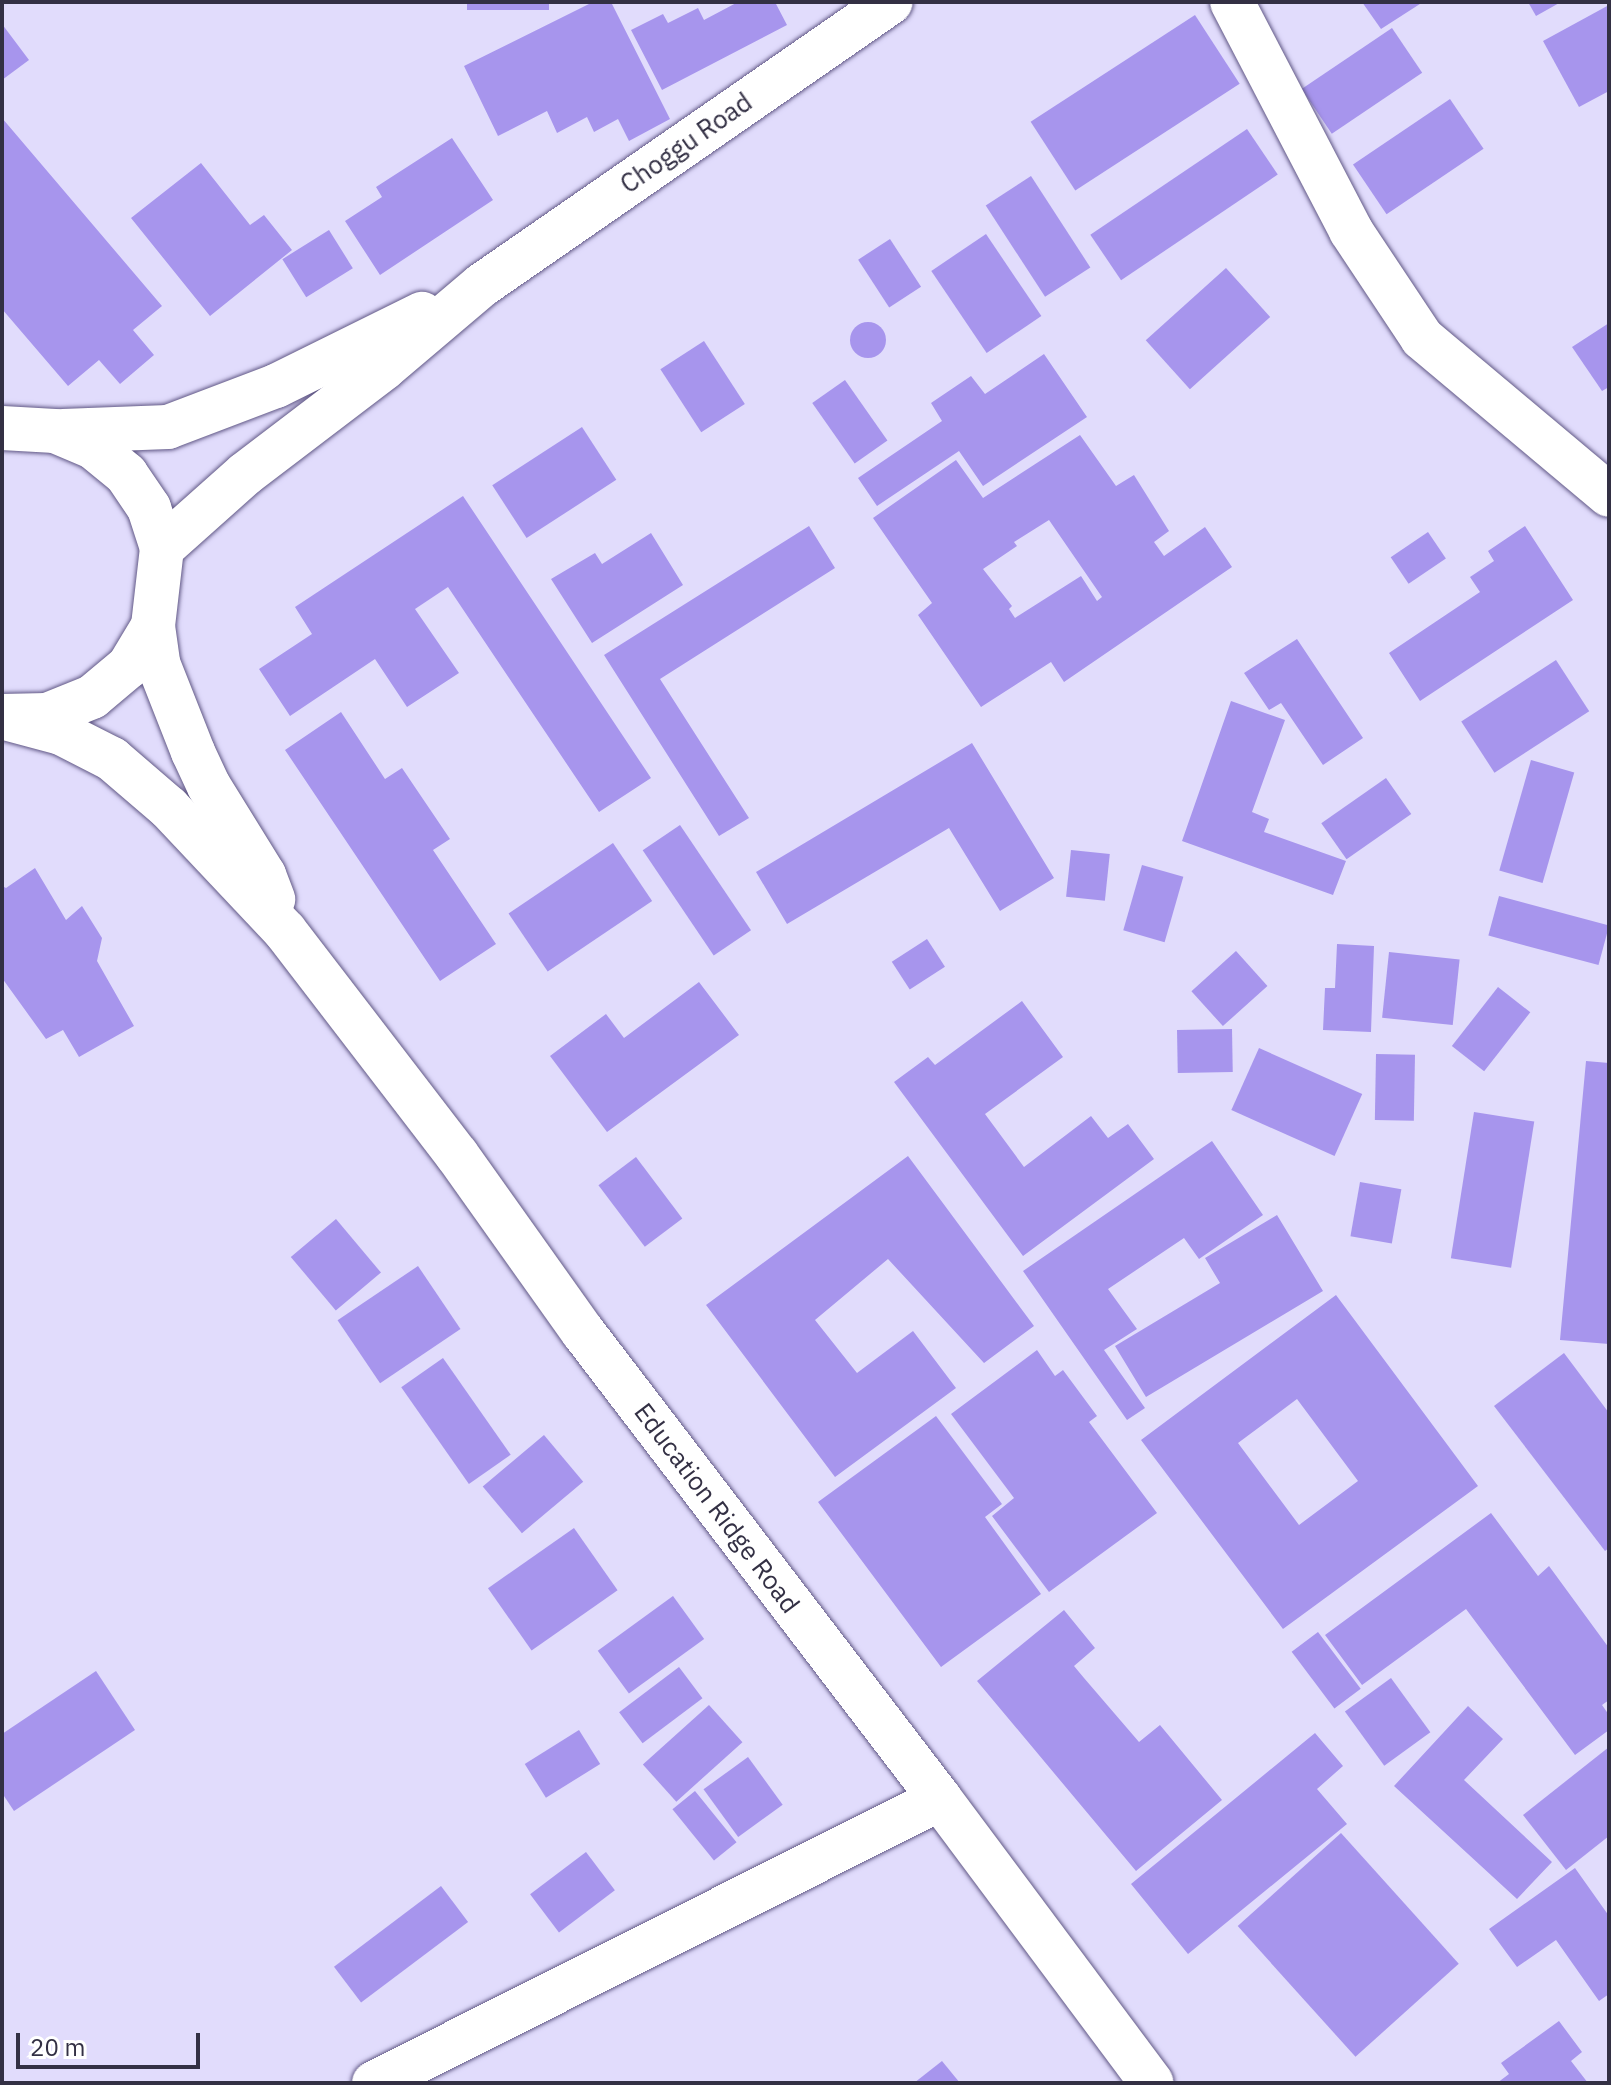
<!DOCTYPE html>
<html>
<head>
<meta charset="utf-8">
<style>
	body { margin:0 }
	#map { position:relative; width:1611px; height:2085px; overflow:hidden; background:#e1dcfc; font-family:"IBM Plex Sans",sans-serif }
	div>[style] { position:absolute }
	.building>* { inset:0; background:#a795ed; transform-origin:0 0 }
	.round { border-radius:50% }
	.roads { filter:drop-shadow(0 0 2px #615886) drop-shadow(0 0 2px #615886) }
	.minor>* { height:44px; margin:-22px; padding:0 22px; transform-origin:22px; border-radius:22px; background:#fff }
	.tertiary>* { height:44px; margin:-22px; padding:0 22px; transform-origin:22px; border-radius:22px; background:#fff }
	.secondary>* { height:44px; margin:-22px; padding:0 22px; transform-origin:22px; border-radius:22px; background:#fff }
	span { translate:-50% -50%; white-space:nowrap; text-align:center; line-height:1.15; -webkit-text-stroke:6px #fff; paint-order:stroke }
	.street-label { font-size:26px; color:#333044 }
	.frame { position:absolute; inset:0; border:4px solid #333044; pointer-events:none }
	.scale { position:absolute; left:16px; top:2033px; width:184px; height:36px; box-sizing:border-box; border:4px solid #333044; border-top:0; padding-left:10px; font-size:24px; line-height:28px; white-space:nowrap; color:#333044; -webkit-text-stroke:6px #fff; paint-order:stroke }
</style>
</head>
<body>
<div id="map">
	<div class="building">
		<i style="left:467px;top:2px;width:82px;height:8px"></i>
		<i style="clip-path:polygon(593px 2px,611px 2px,670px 119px,629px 141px,618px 119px,594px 132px,587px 117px,557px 133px,547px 111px,498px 136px,464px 66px)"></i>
		<i style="clip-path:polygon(738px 2px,775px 2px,787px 25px,662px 90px,631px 30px,663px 14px,668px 23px,698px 8px,704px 20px)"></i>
		<i style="clip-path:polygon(1362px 2px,1423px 2px,1381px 29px)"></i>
		<i style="clip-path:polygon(1528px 2px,1561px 2px,1536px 16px)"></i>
		<i style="clip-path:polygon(1609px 5px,1609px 91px,1579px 107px,1543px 41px)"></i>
		<i style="left:1195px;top:15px;width:82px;height:196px;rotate:57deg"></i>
		<i style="clip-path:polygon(2px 24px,29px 60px,2px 80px)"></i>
		<i style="left:1392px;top:28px;width:54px;height:109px;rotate:56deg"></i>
		<i style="left:1450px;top:99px;width:60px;height:117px;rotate:56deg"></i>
		<i style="clip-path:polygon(2px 118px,162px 306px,133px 330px,154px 355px,120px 384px,99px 360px,68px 386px,2px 309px)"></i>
		<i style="left:1247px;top:129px;width:55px;height:189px;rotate:56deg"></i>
		<i style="clip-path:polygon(452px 138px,493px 200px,380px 275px,345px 221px,382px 197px,376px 187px)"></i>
		<i style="clip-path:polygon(201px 163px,250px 225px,264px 215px,292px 250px,210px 316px,131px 218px)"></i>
		<i style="left:1031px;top:176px;width:109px;height:54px;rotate:57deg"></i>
		<i style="left:329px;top:230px;width:45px;height:55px;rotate:58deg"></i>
		<i style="left:986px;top:234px;width:99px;height:66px;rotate:56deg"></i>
		<i style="left:890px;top:239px;width:57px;height:38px;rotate:57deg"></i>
		<i style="left:1226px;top:268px;width:66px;height:108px;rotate:48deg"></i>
		<i class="round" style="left:850px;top:322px;width:36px;height:36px"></i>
		<i style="clip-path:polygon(1609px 323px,1609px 387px,1602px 391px,1572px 347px)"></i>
		<i style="left:704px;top:341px;width:75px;height:52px;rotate:57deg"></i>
		<i style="clip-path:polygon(1044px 354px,1087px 417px,983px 486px,959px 451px,877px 506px,858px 478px,942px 421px,931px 403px,971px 376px,985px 394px)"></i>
		<i style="left:845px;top:380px;width:74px;height:40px;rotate:55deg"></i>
		<i style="left:582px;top:427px;width:63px;height:107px;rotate:57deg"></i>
		<i style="clip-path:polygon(evenodd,1080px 435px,1116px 486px,1134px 475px,1169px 531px,1154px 542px,1164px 556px,1205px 527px,1232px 567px,1064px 682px,1051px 662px,981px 707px,918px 615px,932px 603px,873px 518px,956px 460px,983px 498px,1080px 435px,1049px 520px,1102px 597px,1097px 601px,1081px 576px,1015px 618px,1009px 609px,1012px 606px,983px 569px,1017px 546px,1014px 542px,1049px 520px)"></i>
		<i style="clip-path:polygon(463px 496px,651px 778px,599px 812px,448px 587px,415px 609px,459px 673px,407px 707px,375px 659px,290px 716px,259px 669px,312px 634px,295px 607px)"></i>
		<i style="clip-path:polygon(809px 526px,835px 568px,660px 679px,749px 818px,719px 836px,604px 655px)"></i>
		<i style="clip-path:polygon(1525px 526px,1573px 600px,1420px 701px,1389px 653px,1480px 592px,1470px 577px,1494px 561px,1488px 551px)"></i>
		<i style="left:1428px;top:532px;width:32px;height:45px;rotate:56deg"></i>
		<i style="clip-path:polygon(651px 533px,683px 585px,592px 643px,551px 579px,595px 553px,602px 564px)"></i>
		<i style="clip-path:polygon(1297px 639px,1363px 738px,1323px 765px,1281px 703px,1269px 710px,1244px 673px)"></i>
		<i style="left:1556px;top:660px;width:61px;height:113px;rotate:57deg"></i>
		<i style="clip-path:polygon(1231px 701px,1285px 720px,1252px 812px,1269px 819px,1264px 832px,1346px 861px,1333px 895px,1182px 841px)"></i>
		<i style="clip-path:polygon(341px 712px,385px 779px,402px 768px,450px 839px,433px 850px,496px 944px,440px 981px,285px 750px)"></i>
		<i style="clip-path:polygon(972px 743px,1054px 878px,1000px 911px,949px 828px,787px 924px,756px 872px)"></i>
		<i style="left:1531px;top:760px;width:45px;height:115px;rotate:16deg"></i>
		<i style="left:1386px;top:778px;width:44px;height:79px;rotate:55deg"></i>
		<i style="left:680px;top:825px;width:127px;height:45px;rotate:56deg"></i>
		<i style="left:613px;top:843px;width:70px;height:126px;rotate:56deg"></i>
		<i style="left:1071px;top:850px;width:39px;height:47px;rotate:6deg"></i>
		<i style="left:1142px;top:865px;width:43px;height:68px;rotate:16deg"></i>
		<i style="clip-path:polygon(35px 868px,66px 920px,82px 906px,102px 938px,97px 961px,134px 1026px,79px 1057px,63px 1030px,46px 1039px,2px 978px,2px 886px,6px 888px)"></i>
		<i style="left:1499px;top:896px;width:114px;height:41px;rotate:15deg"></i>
		<i style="left:927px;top:939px;width:33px;height:42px;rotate:57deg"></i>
		<i style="clip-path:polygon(1337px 944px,1374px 946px,1371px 1032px,1323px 1030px,1325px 988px,1335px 988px)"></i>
		<i style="left:1236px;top:951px;width:47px;height:60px;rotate:48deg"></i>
		<i style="left:1389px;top:952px;width:71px;height:66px;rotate:6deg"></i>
		<i style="clip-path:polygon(699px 982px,739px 1035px,607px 1132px,550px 1056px,606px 1014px,624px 1038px)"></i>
		<i style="left:1498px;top:987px;width:41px;height:75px;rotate:38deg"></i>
		<i style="clip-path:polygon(1022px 1001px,1063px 1057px,985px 1114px,1024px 1167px,1091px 1116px,1108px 1138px,1128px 1124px,1154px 1159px,1023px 1256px,894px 1082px,928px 1057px,935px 1065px)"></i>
		<i style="left:1232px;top:1029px;width:43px;height:55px;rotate:89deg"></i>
		<i style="left:1259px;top:1048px;width:113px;height:68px;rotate:24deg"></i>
		<i style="left:1376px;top:1054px;width:39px;height:66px;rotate:1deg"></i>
		<i style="clip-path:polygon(1586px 1061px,1609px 1063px,1609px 1344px,1560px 1340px)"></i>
		<i style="left:1474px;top:1112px;width:61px;height:148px;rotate:9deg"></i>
		<i style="clip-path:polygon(1212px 1141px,1263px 1215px,1199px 1259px,1184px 1238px,1108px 1289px,1137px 1329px,1104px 1350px,1145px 1408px,1127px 1420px,1023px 1271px)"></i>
		<i style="clip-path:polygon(908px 1156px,1034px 1326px,984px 1363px,888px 1259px,815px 1320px,857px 1373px,913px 1331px,956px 1388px,835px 1477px,706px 1305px)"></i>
		<i style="left:636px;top:1157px;width:77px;height:47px;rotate:53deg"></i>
		<i style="left:1360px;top:1182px;width:42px;height:55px;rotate:10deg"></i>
		<i style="clip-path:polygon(1277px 1215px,1323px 1291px,1146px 1397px,1115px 1346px,1220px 1283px,1205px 1258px)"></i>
		<i style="left:336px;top:1219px;width:70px;height:59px;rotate:50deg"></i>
		<i style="left:418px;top:1266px;width:76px;height:97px;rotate:56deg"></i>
		<i style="clip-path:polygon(evenodd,1336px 1295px,1478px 1486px,1283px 1629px,1141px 1440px,1336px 1295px,1297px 1399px,1358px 1481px,1299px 1525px,1238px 1443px,1297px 1399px)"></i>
		<i style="clip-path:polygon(1037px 1350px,1055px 1376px,1063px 1370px,1097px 1416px,1089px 1422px,1157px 1513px,1049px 1592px,992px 1516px,1014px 1498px,951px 1414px)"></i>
		<i style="clip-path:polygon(1564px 1353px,1609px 1413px,1609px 1548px,1605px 1551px,1494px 1406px)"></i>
		<i style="left:443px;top:1358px;width:118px;height:51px;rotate:55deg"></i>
		<i style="clip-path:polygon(936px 1416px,1002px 1504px,985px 1517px,1041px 1594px,941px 1667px,818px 1502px)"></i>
		<i style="left:544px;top:1435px;width:61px;height:80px;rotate:50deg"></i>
		<i style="clip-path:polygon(1491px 1513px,1538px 1576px,1549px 1566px,1609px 1648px,1609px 1700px,1602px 1705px,1609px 1715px,1609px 1730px,1575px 1755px,1466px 1609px,1362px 1685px,1325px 1635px)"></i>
		<i style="left:574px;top:1528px;width:76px;height:105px;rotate:55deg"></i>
		<i style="left:673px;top:1596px;width:53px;height:93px;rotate:54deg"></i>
		<i style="clip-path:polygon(1064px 1610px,1095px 1648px,1074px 1666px,1084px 1678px,1139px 1742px,1160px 1725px,1222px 1800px,1136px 1871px,977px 1681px)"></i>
		<i style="left:1318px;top:1632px;width:71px;height:33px;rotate:53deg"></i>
		<i style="left:679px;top:1667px;width:39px;height:75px;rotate:53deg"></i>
		<i style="clip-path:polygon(96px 1671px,135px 1730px,14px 1811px,2px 1793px,2px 1734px)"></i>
		<i style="left:1391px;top:1678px;width:67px;height:57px;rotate:54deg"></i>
		<i style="left:709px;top:1705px;width:50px;height:89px;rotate:48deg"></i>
		<i style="clip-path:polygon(1468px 1706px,1503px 1739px,1464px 1780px,1552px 1862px,1517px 1899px,1394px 1786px)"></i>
		<i style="left:579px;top:1730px;width:40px;height:64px;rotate:58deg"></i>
		<i style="clip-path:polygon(1315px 1733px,1343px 1766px,1317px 1789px,1347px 1824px,1188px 1954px,1131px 1884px)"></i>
		<i style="clip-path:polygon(1609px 1747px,1609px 1836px,1566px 1870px,1523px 1815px)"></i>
		<i style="left:748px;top:1757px;width:59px;height:55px;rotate:54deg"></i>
		<i style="left:695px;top:1791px;width:66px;height:29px;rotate:51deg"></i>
		<i style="left:1341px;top:1833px;width:176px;height:139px;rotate:48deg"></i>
		<i style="left:586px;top:1852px;width:48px;height:70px;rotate:53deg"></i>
		<i style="clip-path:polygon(1575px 1868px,1609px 1916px,1609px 1994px,1599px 2001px,1556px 1940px,1517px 1967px,1489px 1929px)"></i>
		<i style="left:441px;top:1886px;width:45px;height:134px;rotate:53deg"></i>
		<i style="clip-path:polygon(1559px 2021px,1582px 2052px,1571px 2061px,1588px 2083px,1497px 2083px,1509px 2074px,1501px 2063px)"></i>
		<i style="clip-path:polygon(942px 2061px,960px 2083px,914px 2083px)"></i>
	</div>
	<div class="roads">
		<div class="minor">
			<i style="left:1232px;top:2px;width:258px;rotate:62.5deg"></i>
			<i style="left:1351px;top:231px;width:128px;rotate:56.4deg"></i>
			<i style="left:1422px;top:338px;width:244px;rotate:40deg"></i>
			<i style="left:374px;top:2083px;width:633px;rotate:-26.65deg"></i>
		</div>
		<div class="tertiary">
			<i style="left:153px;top:626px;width:37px;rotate:82deg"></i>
			<i style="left:158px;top:663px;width:96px;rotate:68.5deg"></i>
			<i style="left:193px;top:752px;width:38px;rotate:65deg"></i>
			<i style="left:209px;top:786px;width:105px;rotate:58.3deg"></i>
			<i style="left:264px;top:875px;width:26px;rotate:69deg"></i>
			<i style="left:5px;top:718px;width:58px;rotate:15deg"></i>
			<i style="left:61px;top:733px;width:57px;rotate:27deg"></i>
			<i style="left:112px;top:759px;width:75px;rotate:40.7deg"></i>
			<i style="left:169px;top:808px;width:169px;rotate:46.7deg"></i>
			<i style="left:285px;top:931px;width:282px;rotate:52.5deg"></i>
			<i style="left:457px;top:1155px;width:217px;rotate:54.6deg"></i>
			<i style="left:583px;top:1332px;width:588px;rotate:52.6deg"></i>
			<i style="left:940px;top:1799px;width:354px;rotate:53.3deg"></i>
		</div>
		<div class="secondary">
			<i style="left:2px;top:428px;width:53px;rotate:3.2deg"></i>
			<i style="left:55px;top:431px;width:41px;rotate:22.8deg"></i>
			<i style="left:93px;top:447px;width:43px;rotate:39.3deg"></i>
			<i style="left:126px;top:474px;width:41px;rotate:55.9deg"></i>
			<i style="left:149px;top:508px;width:42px;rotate:72deg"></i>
			<i style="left:162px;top:548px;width:79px;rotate:96.6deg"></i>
			<i style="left:153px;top:626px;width:47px;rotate:121deg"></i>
			<i style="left:129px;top:666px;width:48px;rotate:140deg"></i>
			<i style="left:92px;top:697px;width:48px;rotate:158.2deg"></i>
			<i style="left:47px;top:715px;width:45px;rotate:178.7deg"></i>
			<i style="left:63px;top:431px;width:105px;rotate:-2.2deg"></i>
			<i style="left:168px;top:427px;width:116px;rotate:-20.8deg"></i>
			<i style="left:276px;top:386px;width:163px;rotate:-26.3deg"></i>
			<i style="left:162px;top:548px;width:111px;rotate:-41.7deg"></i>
			<i style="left:245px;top:474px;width:175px;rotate:-37.3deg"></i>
			<i style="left:384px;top:368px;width:128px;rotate:-40.3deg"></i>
			<i style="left:482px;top:285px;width:497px;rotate:-34.7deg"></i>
		</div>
	</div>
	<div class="street-label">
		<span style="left:686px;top:143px;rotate:-35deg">Choggu Road</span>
		<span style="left:717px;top:1508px;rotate:53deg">Education Ridge Road</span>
	</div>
	<div class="frame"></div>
	<div class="scale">20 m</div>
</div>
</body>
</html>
